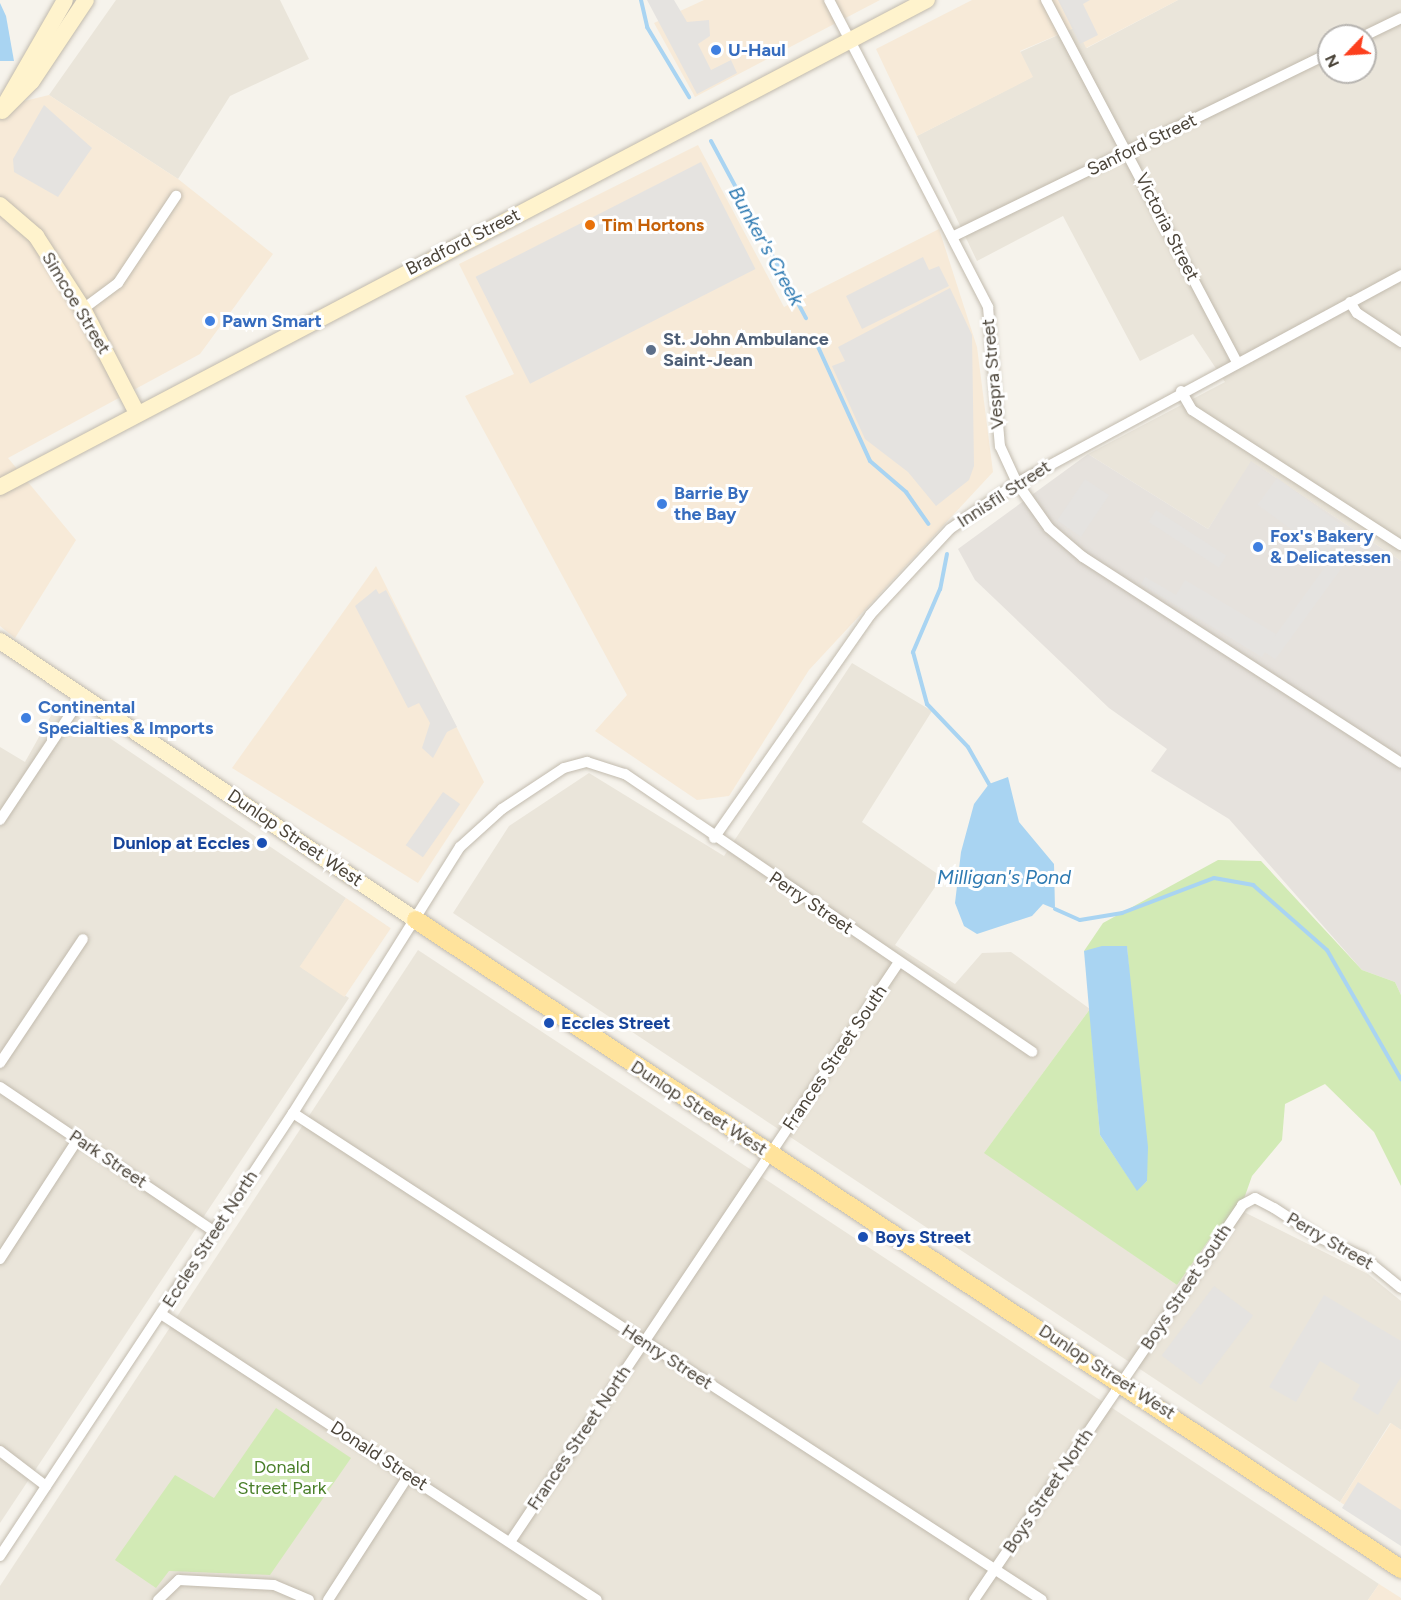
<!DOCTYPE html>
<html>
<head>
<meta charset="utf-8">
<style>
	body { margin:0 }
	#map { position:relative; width:1401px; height:1600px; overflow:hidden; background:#f6f3ec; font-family:Figtree,sans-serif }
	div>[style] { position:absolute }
	.residential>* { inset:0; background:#eae5da }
	.commercial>* { inset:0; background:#f7ead8; transform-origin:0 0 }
	.industrial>* { inset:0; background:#e6e2dd }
	.green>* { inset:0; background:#d2eab5 }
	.parking>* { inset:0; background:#e5e3e0; transform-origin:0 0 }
	.water>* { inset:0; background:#a9d4f2 }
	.stream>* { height:4px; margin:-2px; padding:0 2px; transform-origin:2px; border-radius:2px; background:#a9d4f2 }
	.roads { filter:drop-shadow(0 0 2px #c2bbae) drop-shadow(0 0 2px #c2bbae) }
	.street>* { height:10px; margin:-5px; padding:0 5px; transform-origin:5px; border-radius:5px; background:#fff }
	.secondary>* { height:16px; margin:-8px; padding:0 8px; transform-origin:8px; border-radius:8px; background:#fff3cd }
	.primary>* { height:18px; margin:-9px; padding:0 9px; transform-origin:9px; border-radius:9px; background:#ffe39c }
	.dots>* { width:16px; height:16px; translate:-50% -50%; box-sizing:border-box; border:3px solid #fff; border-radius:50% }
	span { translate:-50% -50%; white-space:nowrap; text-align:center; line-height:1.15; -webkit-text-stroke:6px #fff; paint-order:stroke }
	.shop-label { font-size:18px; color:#366cbe; font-weight:700 }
	.left { translate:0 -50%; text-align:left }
	.street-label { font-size:18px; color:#4b4439 }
	.food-label { font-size:18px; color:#c56008; font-weight:700 }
	.service-label { font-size:18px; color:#4e5e75; font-weight:700 }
	.transit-label { font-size:18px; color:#164399; font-weight:700 }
	.right { translate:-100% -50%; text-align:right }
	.park-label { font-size:18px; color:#4a7f2a }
	.water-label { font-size:20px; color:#2e7ab2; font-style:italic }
	.north { position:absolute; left:1317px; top:24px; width:60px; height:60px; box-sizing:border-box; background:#fff; border:2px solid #b7b4b0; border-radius:50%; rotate:245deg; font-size:16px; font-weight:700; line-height:24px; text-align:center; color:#4b4439 }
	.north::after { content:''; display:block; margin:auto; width:21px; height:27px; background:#fc3f1d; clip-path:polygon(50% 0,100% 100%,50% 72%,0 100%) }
</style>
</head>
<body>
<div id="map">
	<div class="residential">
		<i style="clip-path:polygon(116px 0,280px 0,309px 59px,230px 96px,178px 179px,49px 95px)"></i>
		<i style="clip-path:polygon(evenodd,1178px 0,1401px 0,1401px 561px,1252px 462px,1208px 529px,1088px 454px,1225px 382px,1193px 334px,1140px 361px,1063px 216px,977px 261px,917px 136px,1032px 77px,1020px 52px,1076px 27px,1087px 48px,1178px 0,1329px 36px,1365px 36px,1365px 72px,1329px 72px,1329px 36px)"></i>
		<i style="clip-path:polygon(852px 663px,932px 711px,862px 822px,942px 877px,895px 945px,955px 984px,982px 953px,1011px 952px,1090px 1009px,985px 1152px,1177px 1285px,1211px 1237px,1240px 1210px,1368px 1274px,1401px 1301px,1401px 1430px,1390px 1423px,1340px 1502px,453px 913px,509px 826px,589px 773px,724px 856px)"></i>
		<i style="clip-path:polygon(58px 703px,346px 898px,302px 968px,349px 998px,0 1523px,0 747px,25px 762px)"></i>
		<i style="clip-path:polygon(418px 950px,1379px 1584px,1368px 1600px,0 1600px,0 1586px)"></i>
	</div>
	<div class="commercial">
		<i style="clip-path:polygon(704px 0,880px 0,695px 97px,654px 23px)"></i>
		<i style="clip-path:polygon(972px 0,1178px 0,1086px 48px,1076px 27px,1020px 51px,1033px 77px,917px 136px,876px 49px)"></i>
		<i style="clip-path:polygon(49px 95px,178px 179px,273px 254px,200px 354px,8px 458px,76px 540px,15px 638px,0 626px,0 107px)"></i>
		<i style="clip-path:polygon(698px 145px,784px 307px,939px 229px,977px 347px,993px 472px,809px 670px,729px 796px,697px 800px,595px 731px,627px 695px,465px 396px,514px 374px,459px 264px)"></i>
		<i style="clip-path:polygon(376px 566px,484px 782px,418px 883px,232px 768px)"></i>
		<i style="left:346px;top:898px;width:54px;height:83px;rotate:34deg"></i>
		<i style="clip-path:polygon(1391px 1423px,1401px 1430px,1401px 1541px,1340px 1502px)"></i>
		<i style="clip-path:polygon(1379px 1584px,1401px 1598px,1401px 1600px,1368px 1600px)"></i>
	</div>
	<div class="industrial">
		<i style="clip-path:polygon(1088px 454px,1208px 529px,1251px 461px,1401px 561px,1401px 995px,1395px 982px,1362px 970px,1229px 819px,1151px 771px,1167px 749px,1109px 708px,975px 580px,958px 549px)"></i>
	</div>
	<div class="green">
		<i style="clip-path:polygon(1218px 860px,1261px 861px,1362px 970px,1395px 982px,1401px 995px,1401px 1186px,1374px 1132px,1325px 1084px,1285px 1104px,1282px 1140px,1252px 1176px,1240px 1210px,1211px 1237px,1177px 1285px,984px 1153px,1090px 1009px,1100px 1135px,1137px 1190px,1147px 1181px,1127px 947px,1084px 951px,1103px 923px)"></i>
		<i style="clip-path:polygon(276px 1408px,351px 1458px,270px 1575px,169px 1571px,156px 1588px,115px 1560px,175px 1475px,214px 1498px)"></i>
	</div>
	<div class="parking">
		<i style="clip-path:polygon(647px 0,674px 0,687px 22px,709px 20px,710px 36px,698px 44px,711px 70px,731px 60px,737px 73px,697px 94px)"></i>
		<i style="clip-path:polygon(1058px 0,1090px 0,1083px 4px,1098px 35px,1080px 44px)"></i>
		<i style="clip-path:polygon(44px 105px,92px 148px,58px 197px,14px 172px,13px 159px)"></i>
		<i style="left:701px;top:162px;width:120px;height:253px;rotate:63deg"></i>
		<i style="clip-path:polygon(923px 257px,929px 270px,939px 266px,949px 286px,862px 329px,846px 296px)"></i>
		<i style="clip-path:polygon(950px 288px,972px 335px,974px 466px,969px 480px,936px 506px,908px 472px,865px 439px,832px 366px,845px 361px,838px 347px)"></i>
		<i style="left:1277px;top:478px;width:85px;height:33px;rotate:36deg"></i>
		<i style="left:1085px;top:479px;width:29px;height:50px;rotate:34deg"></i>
		<i style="left:1156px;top:510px;width:84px;height:14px;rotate:33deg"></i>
		<i style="left:1352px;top:530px;width:14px;height:150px;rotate:36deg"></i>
		<i style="clip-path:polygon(1145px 577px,1176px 595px,1185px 580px,1276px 634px,1262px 657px,1141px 584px)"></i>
		<i style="clip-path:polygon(376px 589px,379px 594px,386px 590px,457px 727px,447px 732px,433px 758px,422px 748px,430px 723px,419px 703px,408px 708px,355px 606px)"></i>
		<i style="left:443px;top:792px;width:21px;height:65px;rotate:35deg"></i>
		<i style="left:1214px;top:1286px;width:49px;height:87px;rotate:37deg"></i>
		<i style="clip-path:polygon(1324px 1295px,1401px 1341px,1401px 1377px,1378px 1415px,1352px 1399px,1360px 1385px,1320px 1361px,1296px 1402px,1269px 1387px)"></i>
		<i style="clip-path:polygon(1358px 1482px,1401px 1510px,1401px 1546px,1342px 1508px)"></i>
	</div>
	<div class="water">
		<i style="clip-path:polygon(0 3px,6px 16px,14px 61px,0 61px)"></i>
		<i style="clip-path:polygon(1008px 777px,1019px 822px,1054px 864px,1055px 909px,1043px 904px,1032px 916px,977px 934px,964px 926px,955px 903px,961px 852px,974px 804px,989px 784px)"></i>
		<i style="clip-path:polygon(1102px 946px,1127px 946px,1148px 1147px,1147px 1181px,1137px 1191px,1100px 1135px,1084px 951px)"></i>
	</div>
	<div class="stream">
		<i style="left:641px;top:0;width:28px;rotate:77deg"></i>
		<i style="left:647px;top:27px;width:82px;rotate:59deg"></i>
		<i style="left:711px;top:141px;width:201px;rotate:61.8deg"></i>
		<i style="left:814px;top:338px;width:135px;rotate:65.5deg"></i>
		<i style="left:870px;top:461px;width:48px;rotate:40.7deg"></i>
		<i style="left:906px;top:492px;width:39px;rotate:55deg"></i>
		<i style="left:947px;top:554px;width:36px;rotate:101deg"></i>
		<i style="left:940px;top:589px;width:69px;rotate:113.2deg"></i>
		<i style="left:913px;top:652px;width:54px;rotate:74.9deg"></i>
		<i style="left:927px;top:704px;width:59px;rotate:46.4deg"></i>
		<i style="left:968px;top:747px;width:43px;rotate:60.4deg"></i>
		<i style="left:1055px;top:909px;width:27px;rotate:24deg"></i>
		<i style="left:1080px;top:920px;width:43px;rotate:-9.5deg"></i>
		<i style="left:1122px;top:913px;width:98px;rotate:-20.8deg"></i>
		<i style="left:1214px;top:878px;width:40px;rotate:10deg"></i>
		<i style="left:1253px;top:885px;width:98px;rotate:41.3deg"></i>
		<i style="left:1327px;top:950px;width:149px;rotate:60.2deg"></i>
	</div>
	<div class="roads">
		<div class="street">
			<i style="left:829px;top:0;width:346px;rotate:62.6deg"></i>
			<i style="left:988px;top:307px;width:140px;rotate:85.1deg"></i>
			<i style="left:1000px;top:446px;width:41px;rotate:65.3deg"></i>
			<i style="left:1017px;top:483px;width:55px;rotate:54.6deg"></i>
			<i style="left:1049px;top:528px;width:45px;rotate:40.5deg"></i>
			<i style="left:1083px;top:557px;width:379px;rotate:32.9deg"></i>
			<i style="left:1046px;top:0;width:407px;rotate:62.2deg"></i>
			<i style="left:1364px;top:36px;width:41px;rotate:-25.9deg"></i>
			<i style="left:954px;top:236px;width:417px;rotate:-26deg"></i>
			<i style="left:1350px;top:302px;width:13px;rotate:58deg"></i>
			<i style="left:1357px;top:313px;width:53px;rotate:33.4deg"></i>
			<i style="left:83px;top:309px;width:44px;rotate:-36.6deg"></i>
			<i style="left:118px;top:283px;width:105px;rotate:-56.3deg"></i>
			<i style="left:1181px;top:391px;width:22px;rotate:60deg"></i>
			<i style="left:1192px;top:410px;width:249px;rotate:32.9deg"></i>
			<i style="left:0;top:820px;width:150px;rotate:-56.4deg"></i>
			<i style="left:714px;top:838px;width:272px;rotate:-55deg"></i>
			<i style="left:870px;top:615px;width:117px;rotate:-47.1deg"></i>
			<i style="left:950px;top:529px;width:81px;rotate:-34.5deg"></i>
			<i style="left:1017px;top:483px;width:437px;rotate:-28.4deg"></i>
			<i style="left:0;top:1063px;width:149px;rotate:-56.2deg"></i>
			<i style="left:0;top:1087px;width:259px;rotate:34deg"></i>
			<i style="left:293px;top:1113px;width:893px;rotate:33.03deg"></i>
			<i style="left:0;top:1259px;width:143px;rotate:-57deg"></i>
			<i style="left:161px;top:1314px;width:521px;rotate:33.26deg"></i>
			<i style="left:0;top:1451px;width:58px;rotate:37.3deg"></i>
			<i style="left:510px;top:1542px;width:698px;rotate:-56.15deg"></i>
			<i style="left:0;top:1556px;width:531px;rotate:-56.52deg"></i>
			<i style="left:293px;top:1113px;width:314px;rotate:-57.9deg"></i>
			<i style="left:460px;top:847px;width:57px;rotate:-42.1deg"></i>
			<i style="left:502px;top:809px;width:74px;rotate:-33.5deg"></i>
			<i style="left:564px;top:768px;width:24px;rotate:-15deg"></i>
			<i style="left:587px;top:762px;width:40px;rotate:18deg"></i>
			<i style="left:625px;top:774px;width:493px;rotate:34.3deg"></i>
			<i style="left:158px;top:1600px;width:29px;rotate:-44deg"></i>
			<i style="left:179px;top:1580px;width:95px;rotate:3deg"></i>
			<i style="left:274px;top:1585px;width:38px;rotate:23deg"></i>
			<i style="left:328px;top:1600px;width:149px;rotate:-57.1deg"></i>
			<i style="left:974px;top:1600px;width:477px;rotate:-55.8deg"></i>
			<i style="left:1242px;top:1205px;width:15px;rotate:-28deg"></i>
			<i style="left:1255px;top:1198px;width:21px;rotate:28deg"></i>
			<i style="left:1274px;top:1208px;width:55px;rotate:33.1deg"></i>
			<i style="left:1320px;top:1238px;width:47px;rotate:23.8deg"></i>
			<i style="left:1363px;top:1257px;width:49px;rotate:39.2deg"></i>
		</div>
		<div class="secondary">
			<i style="left:7px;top:101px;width:116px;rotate:-60.1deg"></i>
			<i style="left:2px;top:111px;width:42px;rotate:-45deg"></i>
			<i style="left:32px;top:81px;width:97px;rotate:-56.3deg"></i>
			<i style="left:0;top:205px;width:48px;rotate:40.7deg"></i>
			<i style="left:36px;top:236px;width:87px;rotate:57.2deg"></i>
			<i style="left:83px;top:309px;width:117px;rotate:62.6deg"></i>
			<i style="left:0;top:487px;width:1047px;rotate:-27.72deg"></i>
			<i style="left:0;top:641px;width:501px;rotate:33.85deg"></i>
		</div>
		<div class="primary">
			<i style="left:416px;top:920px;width:1180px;rotate:33.38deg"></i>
		</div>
	</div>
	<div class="dots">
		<i style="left:716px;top:50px;background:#3f7fe0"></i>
		<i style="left:590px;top:225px;background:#e8710a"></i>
		<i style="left:210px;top:321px;background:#3f7fe0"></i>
		<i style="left:651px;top:350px;background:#5c6f8a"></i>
		<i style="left:662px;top:504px;background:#3f7fe0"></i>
		<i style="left:1258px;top:547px;background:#3f7fe0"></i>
		<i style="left:26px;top:718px;background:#3f7fe0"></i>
		<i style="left:262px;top:843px;background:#1a4fb4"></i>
		<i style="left:549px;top:1023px;background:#1a4fb4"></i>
		<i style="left:863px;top:1237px;background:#1a4fb4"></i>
	</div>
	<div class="shop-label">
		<span class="left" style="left:728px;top:50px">U-Haul</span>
		<span class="left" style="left:222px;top:321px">Pawn Smart</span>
		<span class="left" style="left:674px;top:504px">Barrie By<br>the Bay</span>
		<span class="left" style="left:1270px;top:547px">Fox's Bakery<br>&amp; Delicatessen</span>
		<span class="left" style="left:38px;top:718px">Continental<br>Specialties &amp; Imports</span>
	</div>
	<div class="street-label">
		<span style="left:1142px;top:145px;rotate:-26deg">Sanford Street</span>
		<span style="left:1167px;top:227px;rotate:63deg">Victoria Street</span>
		<span style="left:463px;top:242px;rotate:-27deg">Bradford Street</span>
		<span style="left:76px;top:303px;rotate:59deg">Simcoe Street</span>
		<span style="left:993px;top:374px;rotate:-95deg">Vespra Street</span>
		<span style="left:1004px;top:494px;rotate:-33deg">Innisfil Street</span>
		<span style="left:295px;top:838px;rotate:34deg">Dunlop Street West</span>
		<span style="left:811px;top:903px;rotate:34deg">Perry Street</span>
		<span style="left:835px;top:1058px;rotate:-56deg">Frances Street South</span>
		<span style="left:699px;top:1108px;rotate:33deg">Dunlop Street West</span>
		<span style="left:108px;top:1159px;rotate:34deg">Park Street</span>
		<span style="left:210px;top:1239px;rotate:-57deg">Eccles Street North</span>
		<span style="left:1330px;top:1241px;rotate:30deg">Perry Street</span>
		<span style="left:1186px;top:1287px;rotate:-56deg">Boys Street South</span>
		<span style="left:667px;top:1357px;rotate:33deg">Henry Street</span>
		<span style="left:1107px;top:1372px;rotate:33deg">Dunlop Street West</span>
		<span style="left:579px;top:1438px;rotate:-56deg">Frances Street North</span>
		<span style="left:379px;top:1456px;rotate:33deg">Donald Street</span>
		<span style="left:1048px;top:1491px;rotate:-56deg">Boys Street North</span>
	</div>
	<div class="food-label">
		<span class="left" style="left:602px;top:225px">Tim Hortons</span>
	</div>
	<div class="service-label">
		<span class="left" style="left:663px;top:350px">St. John Ambulance<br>Saint-Jean</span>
	</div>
	<div class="transit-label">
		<span class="right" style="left:250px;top:843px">Dunlop at Eccles</span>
		<span class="left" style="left:561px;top:1023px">Eccles Street</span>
		<span class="left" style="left:875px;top:1237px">Boys Street</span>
	</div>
	<div class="park-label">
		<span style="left:282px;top:1478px">Donald<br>Street Park</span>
	</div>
	<div class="water-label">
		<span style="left:766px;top:246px;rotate:61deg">Bunker's Creek</span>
		<span style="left:1004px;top:877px">Milligan's Pond</span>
	</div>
	<div class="north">N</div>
</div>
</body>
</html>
